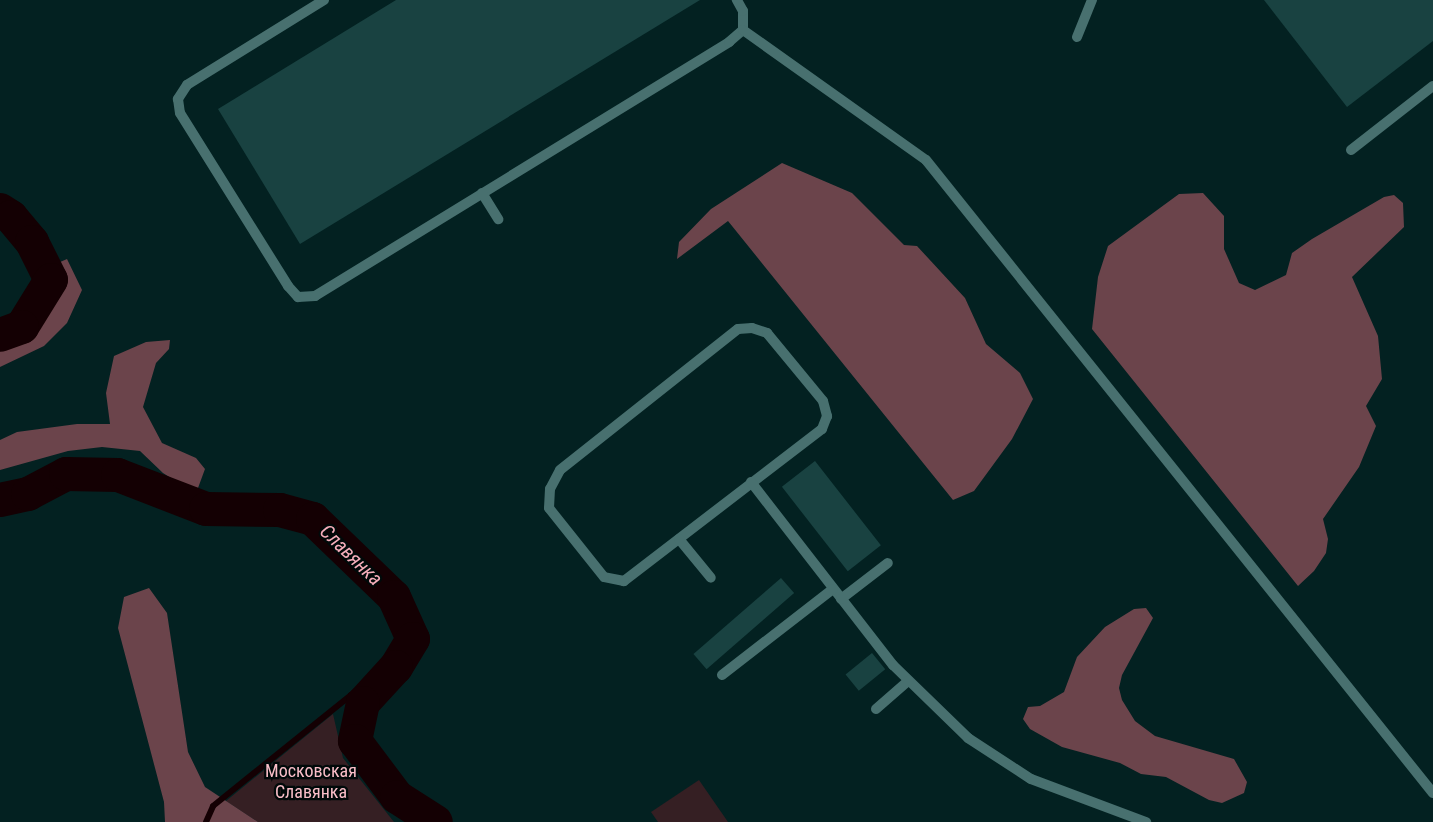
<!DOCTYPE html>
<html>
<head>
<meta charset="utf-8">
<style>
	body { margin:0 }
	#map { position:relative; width:1433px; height:822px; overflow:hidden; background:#032121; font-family:"Roboto Condensed",sans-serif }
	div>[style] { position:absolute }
	.green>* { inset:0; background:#351f23 }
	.forest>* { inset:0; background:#6b444b }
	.stream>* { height:6px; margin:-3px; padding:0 3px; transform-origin:3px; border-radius:3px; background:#140003 }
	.river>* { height:34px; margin:-17px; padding:0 17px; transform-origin:17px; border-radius:17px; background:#140003 }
	.building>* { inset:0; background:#194241; transform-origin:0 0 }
	.service>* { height:10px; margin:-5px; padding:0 5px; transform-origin:5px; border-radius:5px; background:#48706f }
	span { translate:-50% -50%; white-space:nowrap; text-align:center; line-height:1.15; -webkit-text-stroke:4.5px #000909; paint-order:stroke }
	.park-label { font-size:18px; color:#f9bec8 }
	.water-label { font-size:20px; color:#f5aebb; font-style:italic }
</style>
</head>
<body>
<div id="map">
	<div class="green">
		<i style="clip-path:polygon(333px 714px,343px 758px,394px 822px,258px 822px,226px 801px)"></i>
		<i style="clip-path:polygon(699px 780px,728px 822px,658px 822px,651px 812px)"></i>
	</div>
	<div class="forest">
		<i style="clip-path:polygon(782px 163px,852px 193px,904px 245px,917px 246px,965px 298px,986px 344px,1020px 373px,1033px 399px,1012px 439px,974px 491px,953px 500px,728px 221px,677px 259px,679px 242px,711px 209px)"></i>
		<i style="clip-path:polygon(1203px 193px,1224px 216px,1224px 249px,1239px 283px,1255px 290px,1286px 275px,1292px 253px,1312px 239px,1384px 197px,1394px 195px,1403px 203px,1404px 227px,1352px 277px,1378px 336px,1382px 379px,1366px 406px,1376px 426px,1359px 467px,1323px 519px,1328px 539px,1326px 553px,1314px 571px,1298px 586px,1092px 329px,1098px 277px,1108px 246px,1179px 194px)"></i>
		<i style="clip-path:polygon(67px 259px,82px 290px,67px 323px,44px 346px,0 367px,0 347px,40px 320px,57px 285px,51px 266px)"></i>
		<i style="clip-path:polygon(170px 340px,169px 349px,156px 363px,143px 407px,162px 443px,196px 458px,205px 469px,198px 488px,182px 485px,163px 473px,140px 451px,102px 447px,68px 451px,0 470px,0 440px,17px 432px,77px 424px,110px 424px,106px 393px,114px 356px,146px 342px)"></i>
		<i style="clip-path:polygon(149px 588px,167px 613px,188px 752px,205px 787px,258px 822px,165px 822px,164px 802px,118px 628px,124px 597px)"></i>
		<i style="clip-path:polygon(1146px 608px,1153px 618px,1122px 675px,1119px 688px,1122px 700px,1135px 721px,1155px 736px,1234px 759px,1247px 782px,1244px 793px,1222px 803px,1209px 800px,1166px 777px,1141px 774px,1120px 763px,1062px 747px,1030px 729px,1023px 719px,1028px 707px,1040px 706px,1064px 692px,1077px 657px,1105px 627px,1134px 609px)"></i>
	</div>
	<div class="stream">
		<i style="left:206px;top:822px;width:17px;rotate:-66deg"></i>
		<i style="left:213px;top:806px;width:177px;rotate:-38.8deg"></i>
		<i style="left:351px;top:695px;width:21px;rotate:-5deg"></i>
	</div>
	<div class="river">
		<i style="left:0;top:210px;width:13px;rotate:32deg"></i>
		<i style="left:11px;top:217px;width:33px;rotate:50deg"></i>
		<i style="left:32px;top:242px;width:42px;rotate:63.4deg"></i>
		<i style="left:51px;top:280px;width:55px;rotate:121.7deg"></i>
		<i style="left:22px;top:327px;width:23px;rotate:160deg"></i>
		<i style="left:0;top:500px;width:29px;rotate:-12deg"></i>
		<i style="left:28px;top:494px;width:43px;rotate:-27.8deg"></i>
		<i style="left:66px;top:474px;width:52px;rotate:1.1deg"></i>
		<i style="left:118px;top:475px;width:94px;rotate:21.1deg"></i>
		<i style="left:206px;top:509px;width:74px;rotate:0.8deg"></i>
		<i style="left:280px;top:510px;width:34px;rotate:15deg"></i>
		<i style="left:313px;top:519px;width:112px;rotate:43.9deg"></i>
		<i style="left:394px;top:597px;width:46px;rotate:65.7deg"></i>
		<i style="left:413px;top:639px;width:33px;rotate:121deg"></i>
		<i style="left:396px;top:667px;width:49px;rotate:132.5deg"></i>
		<i style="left:363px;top:703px;width:39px;rotate:102deg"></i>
		<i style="left:355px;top:741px;width:70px;rotate:53.1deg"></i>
		<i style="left:397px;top:797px;width:46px;rotate:32.7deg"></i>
	</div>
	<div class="building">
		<i style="clip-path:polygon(396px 0,700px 0,300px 244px,218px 109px)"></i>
		<i style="clip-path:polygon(1264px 0,1433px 0,1433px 41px,1347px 107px)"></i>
		<i style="left:815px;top:461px;width:107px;height:42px;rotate:52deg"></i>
		<i style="left:781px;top:578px;width:20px;height:116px;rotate:49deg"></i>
		<i style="left:872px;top:653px;width:21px;height:34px;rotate:51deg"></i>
	</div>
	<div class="service">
		<i style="left:324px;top:0;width:161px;rotate:148.2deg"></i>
		<i style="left:187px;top:85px;width:17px;rotate:123deg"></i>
		<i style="left:178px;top:99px;width:14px;rotate:82deg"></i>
		<i style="left:180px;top:113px;width:204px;rotate:58deg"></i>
		<i style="left:288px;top:286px;width:15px;rotate:48deg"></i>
		<i style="left:298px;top:297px;width:17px;rotate:-3deg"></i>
		<i style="left:315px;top:296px;width:486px;rotate:-31.5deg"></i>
		<i style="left:729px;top:42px;width:18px;rotate:-41deg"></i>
		<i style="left:743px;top:30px;width:19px;rotate:-90deg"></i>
		<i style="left:743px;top:11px;width:13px;rotate:-119deg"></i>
		<i style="left:743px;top:30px;width:224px;rotate:35.4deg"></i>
		<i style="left:926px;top:160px;width:811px;rotate:51.31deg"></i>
		<i style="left:1077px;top:37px;width:40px;rotate:-68deg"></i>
		<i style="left:1351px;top:150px;width:104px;rotate:-38deg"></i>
		<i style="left:482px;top:193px;width:31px;rotate:58deg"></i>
		<i style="left:752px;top:328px;width:16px;rotate:18deg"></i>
		<i style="left:767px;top:333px;width:88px;rotate:50.5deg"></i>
		<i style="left:823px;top:401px;width:16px;rotate:75deg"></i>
		<i style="left:827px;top:416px;width:14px;rotate:111deg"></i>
		<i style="left:822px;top:429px;width:250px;rotate:142.5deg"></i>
		<i style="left:624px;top:581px;width:20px;rotate:-169deg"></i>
		<i style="left:604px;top:577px;width:88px;rotate:-128.6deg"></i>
		<i style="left:549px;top:508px;width:19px;rotate:-87deg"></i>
		<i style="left:550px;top:489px;width:21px;rotate:-62deg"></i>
		<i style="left:560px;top:470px;width:227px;rotate:-38.4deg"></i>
		<i style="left:738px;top:329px;width:14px;rotate:-4deg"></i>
		<i style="left:751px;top:482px;width:232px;rotate:52.2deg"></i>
		<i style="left:893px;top:665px;width:105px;rotate:44.2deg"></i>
		<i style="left:968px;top:738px;width:75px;rotate:33.1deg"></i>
		<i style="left:1031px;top:779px;width:123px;rotate:20.5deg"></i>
		<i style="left:679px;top:539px;width:50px;rotate:50.6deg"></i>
		<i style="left:841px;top:599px;width:59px;rotate:-37.5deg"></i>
		<i style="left:722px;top:675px;width:140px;rotate:-37.8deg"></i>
		<i style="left:876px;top:709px;width:43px;rotate:-41.2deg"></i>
	</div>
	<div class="park-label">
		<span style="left:311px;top:782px">Московская<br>Славянка</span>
	</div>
	<div class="water-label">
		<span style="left:351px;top:555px;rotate:44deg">Славянка</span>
	</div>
</div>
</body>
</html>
